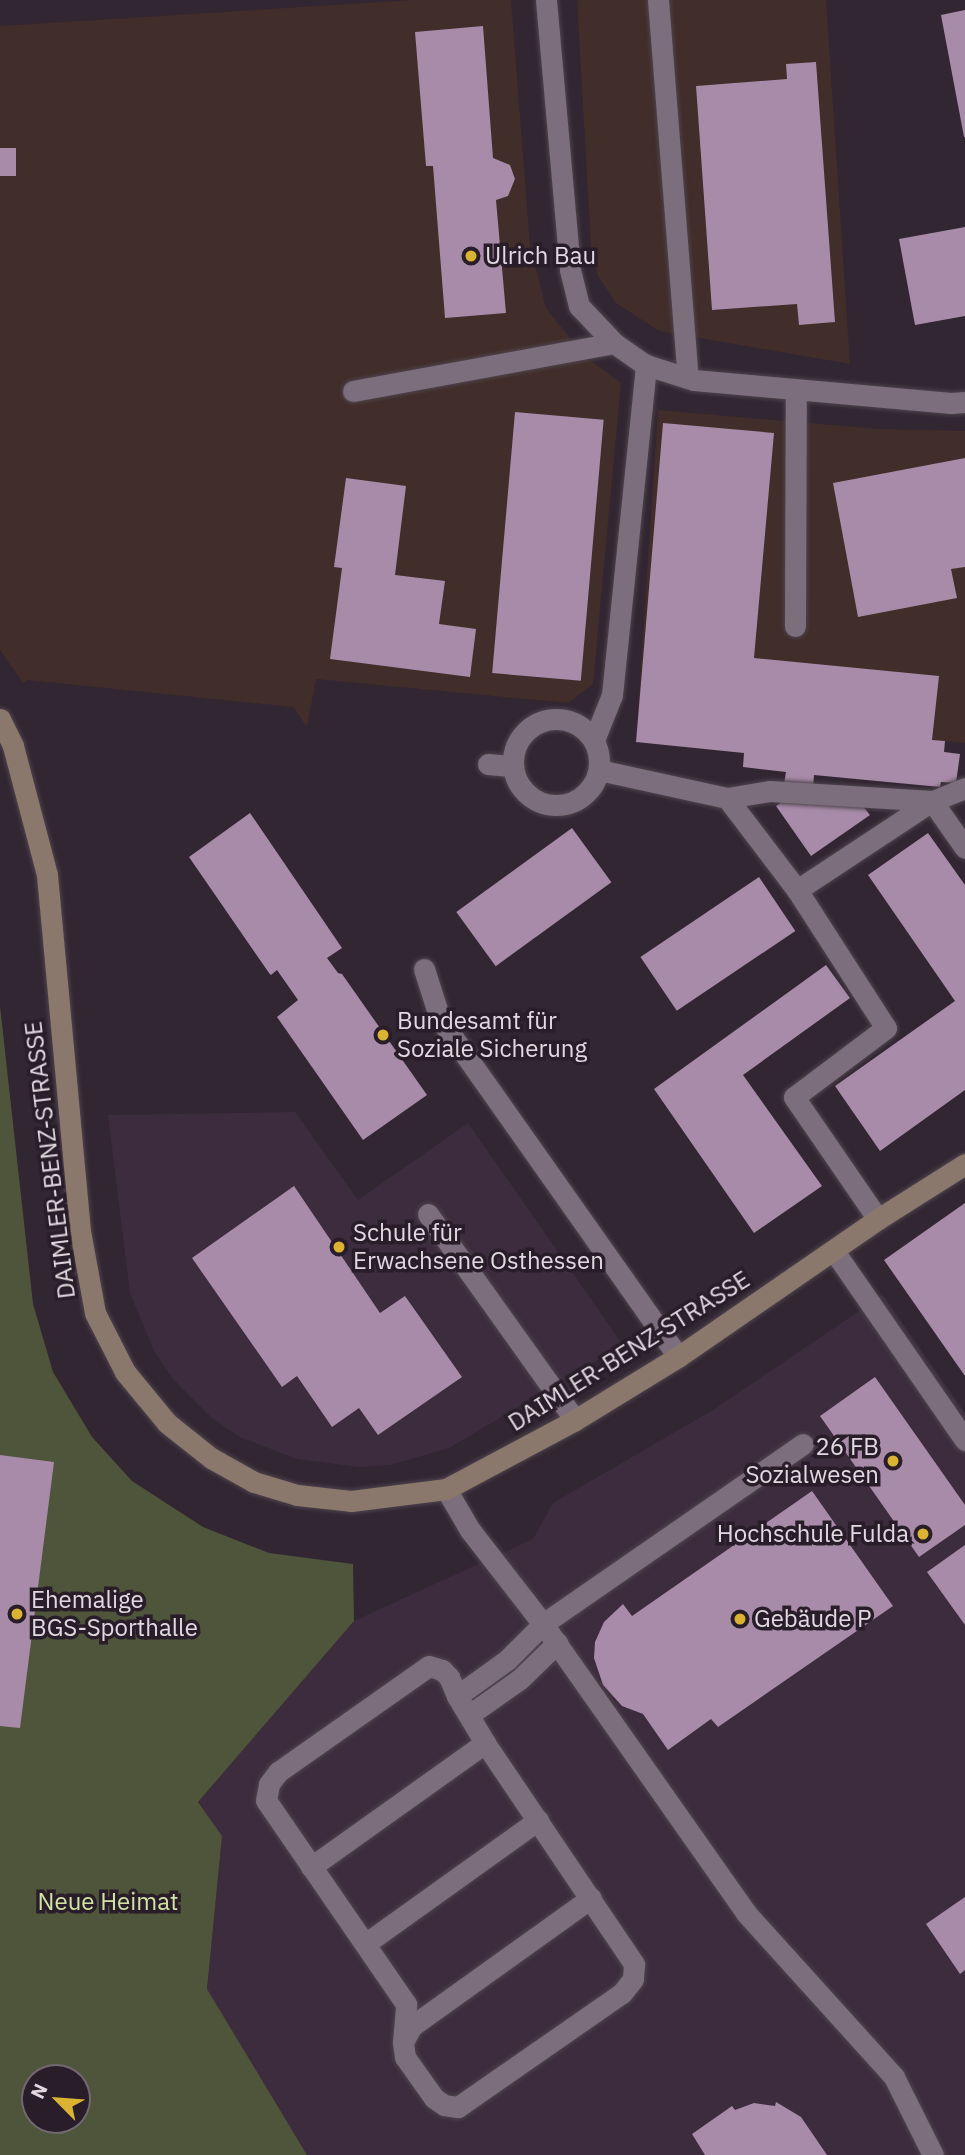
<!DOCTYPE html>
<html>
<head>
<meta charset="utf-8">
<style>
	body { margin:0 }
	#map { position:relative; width:965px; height:2155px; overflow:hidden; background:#322632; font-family:"IBM Plex Sans",sans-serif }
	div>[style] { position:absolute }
	.built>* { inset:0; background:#3d2c3d }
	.industrial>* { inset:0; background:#412d29 }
	.green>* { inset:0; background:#4e553b }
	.building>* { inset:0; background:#a88ba8; transform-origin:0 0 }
	.roads { filter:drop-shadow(0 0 2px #4e444d) drop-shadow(0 0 2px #4e444d) }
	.lane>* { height:21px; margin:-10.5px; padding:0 10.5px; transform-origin:10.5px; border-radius:10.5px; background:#7c6e7c }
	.lane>.ring { margin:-10.5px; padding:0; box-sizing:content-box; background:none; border:21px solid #7c6e7c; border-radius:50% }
	.street>* { height:21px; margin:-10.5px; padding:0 10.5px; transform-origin:10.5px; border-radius:10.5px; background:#7c6e7c }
	.secondary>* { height:21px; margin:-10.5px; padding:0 10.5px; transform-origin:10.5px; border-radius:10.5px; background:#8a786d }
	.dots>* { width:19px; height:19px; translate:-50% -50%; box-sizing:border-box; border:4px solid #281d28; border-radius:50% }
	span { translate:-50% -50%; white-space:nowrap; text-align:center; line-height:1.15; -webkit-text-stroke:7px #281d28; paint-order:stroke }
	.poi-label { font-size:24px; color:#e1d9e0 }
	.left { translate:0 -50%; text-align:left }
	.right { translate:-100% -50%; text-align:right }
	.street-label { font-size:24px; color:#e1d9e0 }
	.park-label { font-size:24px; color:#d0e2a4 }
	.north { position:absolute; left:21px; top:2064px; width:70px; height:70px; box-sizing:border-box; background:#281d28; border:2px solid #726872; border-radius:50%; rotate:295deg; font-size:19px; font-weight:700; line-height:28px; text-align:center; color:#e1d9e0 }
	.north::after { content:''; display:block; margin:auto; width:24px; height:32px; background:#dab333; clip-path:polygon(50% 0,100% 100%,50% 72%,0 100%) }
</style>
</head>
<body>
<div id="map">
	<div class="built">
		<i style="clip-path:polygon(295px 1112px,358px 1200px,468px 1123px,623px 1345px,449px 1448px,390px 1465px,359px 1467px,297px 1459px,240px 1437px,212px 1418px,173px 1379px,154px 1351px,130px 1293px,108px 1115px)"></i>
		<i style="clip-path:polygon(883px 1295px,965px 1413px,965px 2155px,307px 2155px,207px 1989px,222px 1836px,198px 1802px,354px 1621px,533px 1539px,553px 1503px,713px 1410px)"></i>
	</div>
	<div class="industrial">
		<i style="clip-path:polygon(413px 0,511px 0,530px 245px,546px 308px,583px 355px,621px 383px,593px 684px,568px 703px,316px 679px,307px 727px,293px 707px,27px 680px,23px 683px,0 650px,0 176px,16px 176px,16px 148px,0 148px,0 26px)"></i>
		<i style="clip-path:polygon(577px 0,826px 0,850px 364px,659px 331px,616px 303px,598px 276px,591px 247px)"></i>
		<i style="clip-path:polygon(658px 410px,878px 429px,965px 431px,965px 743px,748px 722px,744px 753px,636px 742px)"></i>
	</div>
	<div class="green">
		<i style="clip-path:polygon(evenodd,0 1006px,33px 1304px,53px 1372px,92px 1437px,132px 1481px,203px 1527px,269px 1553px,353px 1564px,354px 1621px,198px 1802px,222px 1836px,207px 1989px,307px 2155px,0 2155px,0 1006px,35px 2078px,77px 2078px,77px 2120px,35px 2120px,35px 2078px)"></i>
	</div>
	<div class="building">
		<i style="clip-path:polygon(965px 10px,965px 137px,964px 137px,941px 15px)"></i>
		<i style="clip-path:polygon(483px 26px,493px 158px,510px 165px,515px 179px,508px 196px,496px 200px,506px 313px,445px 318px,433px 166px,426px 166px,415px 32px)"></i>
		<i style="clip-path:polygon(816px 62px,835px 322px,799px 325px,797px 304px,712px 310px,696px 86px,787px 79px,786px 64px)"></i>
		<i style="left:0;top:148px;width:16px;height:28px"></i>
		<i style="clip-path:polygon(965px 227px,965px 316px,915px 325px,899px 239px)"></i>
		<i style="left:515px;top:412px;width:89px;height:262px;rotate:5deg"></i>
		<i style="clip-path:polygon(663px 423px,774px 433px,754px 658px,939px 676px,932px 740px,945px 741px,944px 752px,960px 754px,956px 783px,941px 782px,940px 787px,814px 775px,813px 787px,784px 784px,786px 772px,743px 767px,744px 753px,636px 742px)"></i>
		<i style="clip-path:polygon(965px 458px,965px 567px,951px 569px,957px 598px,858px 617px,833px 483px)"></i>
		<i style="clip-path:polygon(346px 478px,406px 486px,395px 575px,445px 581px,439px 624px,476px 629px,470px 677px,330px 659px,342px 568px,334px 567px)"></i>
		<i style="clip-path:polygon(792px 795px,862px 805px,870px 815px,811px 856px,776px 806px)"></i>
		<i style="clip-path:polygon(250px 813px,342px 948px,327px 958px,338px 973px,342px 974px,427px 1095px,363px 1140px,277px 1017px,298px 1000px,277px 970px,271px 975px,269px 973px,189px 857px)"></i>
		<i style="left:572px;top:828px;width:67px;height:143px;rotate:54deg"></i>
		<i style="clip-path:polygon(928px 833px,965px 885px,965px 1090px,880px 1151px,835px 1086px,955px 1001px,868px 875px)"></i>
		<i style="left:759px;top:877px;width:65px;height:143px;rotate:56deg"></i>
		<i style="clip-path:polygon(826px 965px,850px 998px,743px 1075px,822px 1186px,754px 1233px,654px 1089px)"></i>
		<i style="clip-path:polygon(294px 1186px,380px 1313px,405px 1296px,462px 1377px,378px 1435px,359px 1408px,332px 1427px,297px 1376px,282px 1387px,192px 1258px)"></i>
		<i style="clip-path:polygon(965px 1203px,965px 1376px,884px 1260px)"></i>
		<i style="clip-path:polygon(875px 1377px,965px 1505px,965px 1525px,919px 1557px,820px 1416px)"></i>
		<i style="clip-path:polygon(0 1455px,54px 1462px,20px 1728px,0 1726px)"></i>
		<i style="clip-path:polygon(812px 1491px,893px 1606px,718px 1727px,711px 1719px,668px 1750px,643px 1714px,622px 1706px,603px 1685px,594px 1658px,595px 1642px,604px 1622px,623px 1604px,632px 1616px)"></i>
		<i style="clip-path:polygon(965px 1545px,965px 1625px,927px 1572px)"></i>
		<i style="clip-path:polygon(965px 1897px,965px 1970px,960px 1974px,926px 1924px)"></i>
		<i style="clip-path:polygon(776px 2102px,801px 2117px,827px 2155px,705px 2155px,692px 2134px,732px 2106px,735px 2110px,754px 2103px,775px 2106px)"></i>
	</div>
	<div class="roads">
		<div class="lane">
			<i style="left:658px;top:0;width:379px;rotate:85.5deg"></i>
			<i style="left:353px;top:391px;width:265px;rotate:-10.4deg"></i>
			<i style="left:795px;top:626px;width:236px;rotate:-89.8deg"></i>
			<i class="ring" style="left:513px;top:719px;width:65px;height:65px"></i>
			<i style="left:594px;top:740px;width:48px;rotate:-68.2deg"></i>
			<i style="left:612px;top:695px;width:332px;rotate:-84.1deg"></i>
			<i style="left:488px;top:764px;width:25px;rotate:5deg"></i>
			<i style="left:599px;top:770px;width:131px;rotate:12.3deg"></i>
			<i style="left:727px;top:798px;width:116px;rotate:52.7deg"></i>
			<i style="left:797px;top:890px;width:164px;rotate:57.2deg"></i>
			<i style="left:886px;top:1028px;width:115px;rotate:143.1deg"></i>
			<i style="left:794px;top:1097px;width:148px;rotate:55.5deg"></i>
			<i style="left:965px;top:788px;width:35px;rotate:158deg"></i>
			<i style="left:932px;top:801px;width:57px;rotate:54.9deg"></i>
			<i style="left:727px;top:798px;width:44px;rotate:-9.2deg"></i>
			<i style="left:770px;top:791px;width:162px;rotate:3.5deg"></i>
			<i style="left:797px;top:890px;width:162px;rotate:-33.4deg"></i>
			<i style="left:424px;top:969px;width:52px;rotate:72.3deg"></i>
			<i style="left:440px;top:1019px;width:413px;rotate:54.8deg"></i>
			<i style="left:428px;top:1214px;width:253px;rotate:54.5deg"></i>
			<i style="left:834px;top:1251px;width:230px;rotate:55.3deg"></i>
			<i style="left:446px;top:1489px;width:48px;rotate:59.7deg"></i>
			<i style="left:470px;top:1530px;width:119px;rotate:52.2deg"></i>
			<i style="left:543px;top:1624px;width:353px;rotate:54.9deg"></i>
			<i style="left:746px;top:1913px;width:221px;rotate:47.9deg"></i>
			<i style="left:894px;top:2077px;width:87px;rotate:63.4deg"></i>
			<i style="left:429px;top:1666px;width:14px;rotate:17deg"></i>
			<i style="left:442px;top:1670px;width:10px;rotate:45deg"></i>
			<i style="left:449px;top:1677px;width:21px;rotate:67deg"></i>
			<i style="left:457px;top:1696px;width:55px;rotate:59.2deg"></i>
			<i style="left:485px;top:1743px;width:267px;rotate:56deg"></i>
			<i style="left:634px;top:1964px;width:15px;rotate:94deg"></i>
			<i style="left:633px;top:1979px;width:18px;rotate:128deg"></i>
			<i style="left:622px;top:1993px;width:200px;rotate:145.2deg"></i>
			<i style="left:458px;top:2107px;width:14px;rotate:-172deg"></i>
			<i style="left:444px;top:2105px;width:12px;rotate:-145deg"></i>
			<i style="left:434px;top:2098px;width:50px;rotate:-125.3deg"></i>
			<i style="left:405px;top:2057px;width:15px;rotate:-98deg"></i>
			<i style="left:403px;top:2042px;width:38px;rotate:-85deg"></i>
			<i style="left:406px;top:2004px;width:247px;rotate:-124.5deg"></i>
			<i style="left:266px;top:1800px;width:16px;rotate:-79deg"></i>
			<i style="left:269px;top:1784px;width:15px;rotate:-53deg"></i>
			<i style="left:278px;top:1772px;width:184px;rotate:-35.1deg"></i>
			<i style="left:457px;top:1696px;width:62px;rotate:-35.8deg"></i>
			<i style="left:507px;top:1660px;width:51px;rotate:-45deg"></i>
			<i style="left:543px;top:1624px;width:316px;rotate:-34.7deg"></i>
			<i style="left:469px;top:1715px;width:62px;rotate:-35.2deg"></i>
			<i style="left:520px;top:1679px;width:52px;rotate:-44.2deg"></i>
			<i style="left:311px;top:1867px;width:214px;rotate:-35.5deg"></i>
			<i style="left:365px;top:1944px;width:213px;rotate:-35.6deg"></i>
			<i style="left:403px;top:2042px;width:18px;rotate:-61deg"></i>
			<i style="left:412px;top:2026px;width:220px;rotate:-35.6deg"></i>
		</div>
		<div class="street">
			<i style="left:546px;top:0;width:271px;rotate:84.9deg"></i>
			<i style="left:570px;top:270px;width:37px;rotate:76deg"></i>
			<i style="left:579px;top:306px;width:51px;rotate:46.6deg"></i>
			<i style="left:614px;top:343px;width:39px;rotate:35deg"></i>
			<i style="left:646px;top:365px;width:50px;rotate:17.4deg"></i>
			<i style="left:694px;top:380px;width:258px;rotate:5.1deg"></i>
			<i style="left:951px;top:403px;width:14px;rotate:-4deg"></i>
		</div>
		<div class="secondary">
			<i style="left:0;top:719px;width:30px;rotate:64deg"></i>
			<i style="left:13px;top:746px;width:133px;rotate:75.2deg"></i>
			<i style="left:47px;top:875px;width:358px;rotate:84.7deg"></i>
			<i style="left:80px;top:1231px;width:83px;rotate:79.6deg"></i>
			<i style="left:95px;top:1313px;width:66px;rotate:63deg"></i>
			<i style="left:125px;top:1372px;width:66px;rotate:50.5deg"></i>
			<i style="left:167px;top:1423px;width:56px;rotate:38.5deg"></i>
			<i style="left:211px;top:1458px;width:49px;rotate:29.2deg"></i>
			<i style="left:254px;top:1482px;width:45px;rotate:16.8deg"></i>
			<i style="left:297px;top:1495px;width:54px;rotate:6.3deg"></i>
			<i style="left:351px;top:1501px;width:96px;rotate:-7.2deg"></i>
			<i style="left:446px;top:1489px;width:146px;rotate:-28.1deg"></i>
			<i style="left:575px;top:1420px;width:121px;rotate:-31.5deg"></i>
			<i style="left:678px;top:1357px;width:243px;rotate:-34.6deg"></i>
			<i style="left:878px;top:1219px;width:103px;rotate:-32.3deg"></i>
		</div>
	</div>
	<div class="dots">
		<i style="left:471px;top:256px;background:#dab333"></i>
		<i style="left:383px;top:1035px;background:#dab333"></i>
		<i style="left:339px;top:1247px;background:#dab333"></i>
		<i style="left:893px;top:1461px;background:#dab333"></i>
		<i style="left:923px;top:1534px;background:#dab333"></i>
		<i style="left:17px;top:1614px;background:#dab333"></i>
		<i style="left:740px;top:1619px;background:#dab333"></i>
	</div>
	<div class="poi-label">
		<span class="left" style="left:485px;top:256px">Ulrich Bau</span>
		<span class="left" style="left:397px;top:1035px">Bundesamt für<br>Soziale Sicherung</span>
		<span class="left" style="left:353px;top:1247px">Schule für<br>Erwachsene Osthessen</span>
		<span class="right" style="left:879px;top:1461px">26 FB<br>Sozialwesen</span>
		<span class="right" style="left:909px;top:1534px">Hochschule Fulda</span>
		<span class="left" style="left:31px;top:1614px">Ehemalige<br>BGS-Sporthalle</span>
		<span class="left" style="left:754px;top:1619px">Gebäude P</span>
	</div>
	<div class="street-label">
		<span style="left:50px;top:1160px;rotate:-97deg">DAIMLER-BENZ-STRASSE</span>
		<span style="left:629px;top:1351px;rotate:-32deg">DAIMLER-BENZ-STRASSE</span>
	</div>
	<div class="park-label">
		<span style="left:108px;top:1902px">Neue Heimat</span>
	</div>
	<div class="north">N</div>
</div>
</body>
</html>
